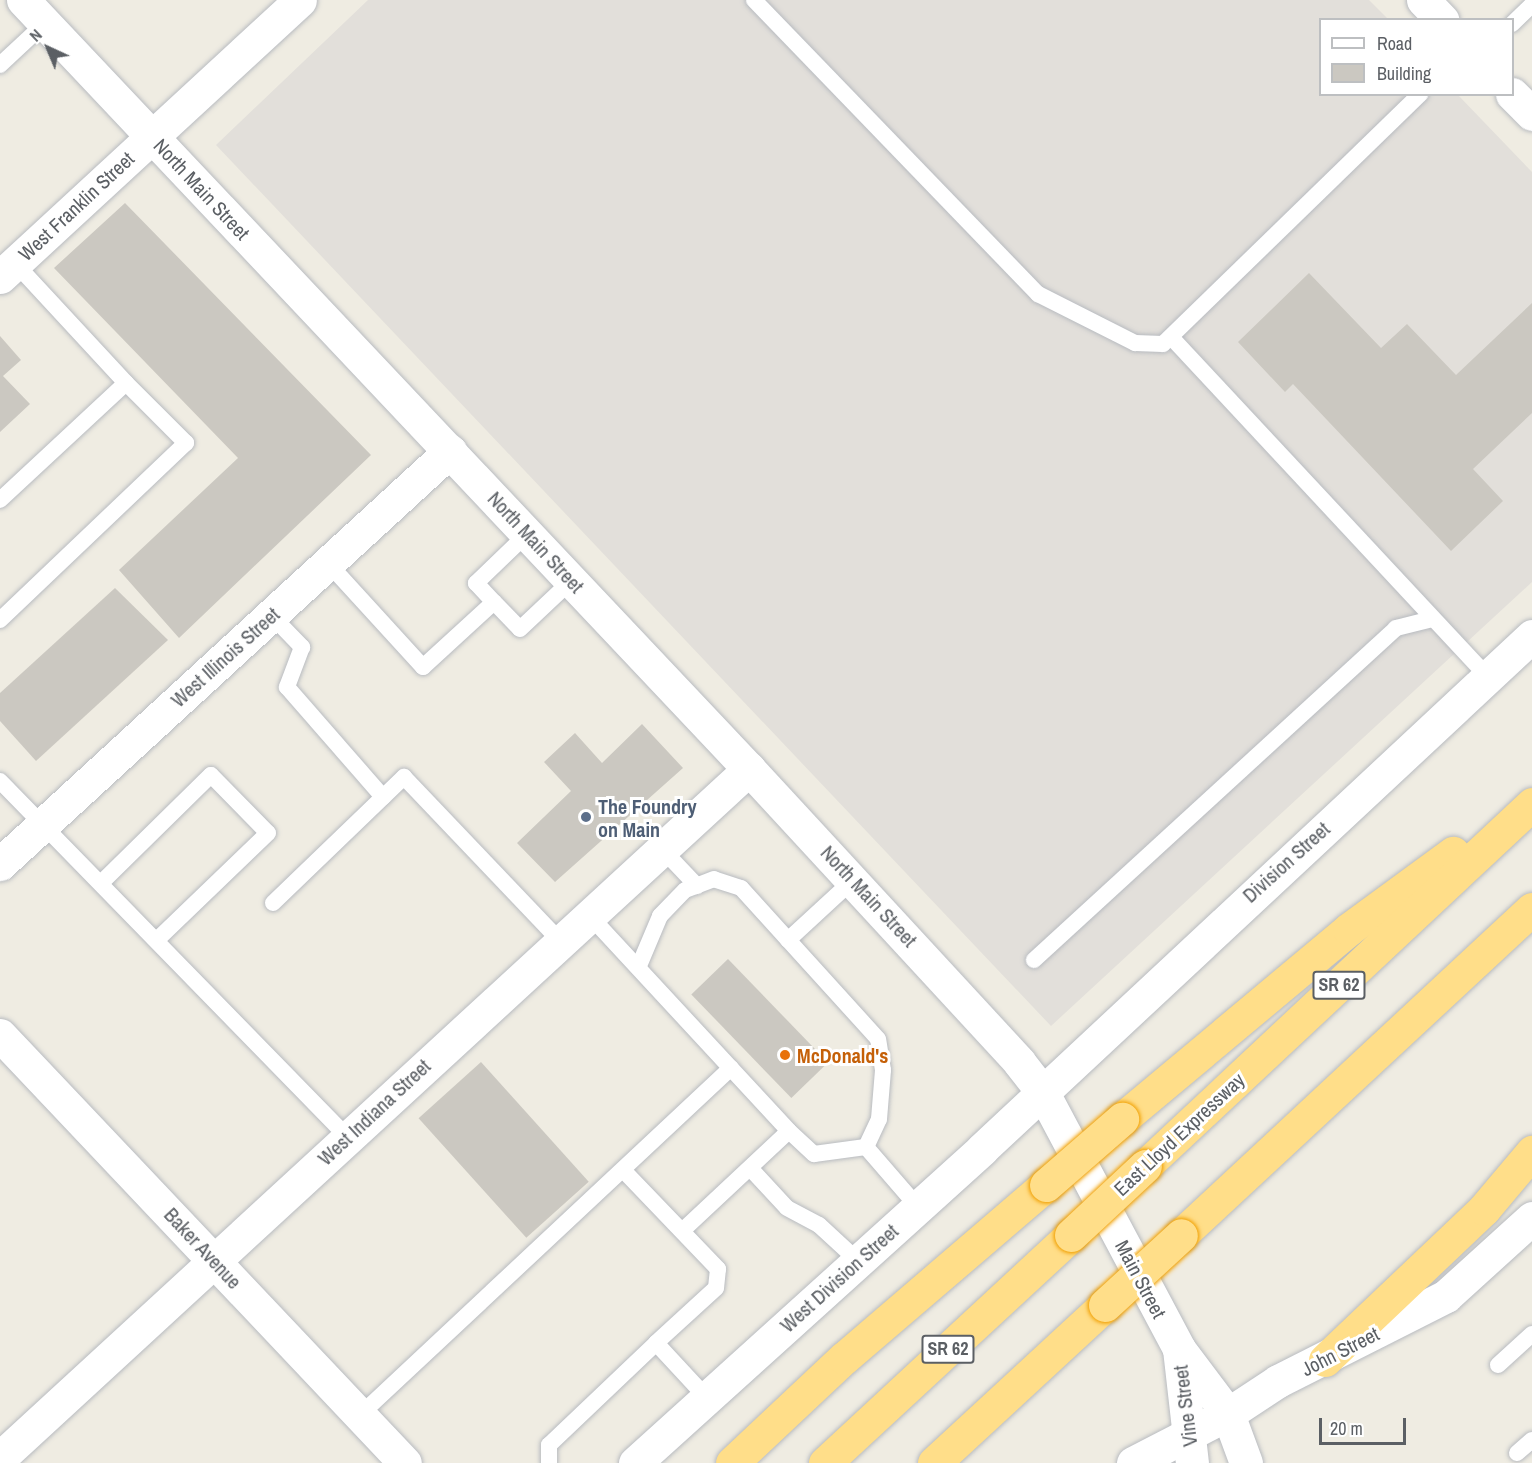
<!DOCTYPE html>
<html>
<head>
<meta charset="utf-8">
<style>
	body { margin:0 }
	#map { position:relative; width:1532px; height:1463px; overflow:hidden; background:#efece2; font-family:"Archivo Narrow",sans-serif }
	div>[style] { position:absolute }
	.industrial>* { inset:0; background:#e2dfda }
	.building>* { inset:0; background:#cbc8c1; transform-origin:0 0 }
	.roads { filter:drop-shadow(0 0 2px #b8bbc0) drop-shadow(0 0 2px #b8bbc0) }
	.lane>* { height:16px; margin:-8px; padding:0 8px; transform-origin:8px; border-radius:8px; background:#fff }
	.street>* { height:33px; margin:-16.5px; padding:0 16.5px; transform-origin:16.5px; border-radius:16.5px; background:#fff }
	.secondary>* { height:33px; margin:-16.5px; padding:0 16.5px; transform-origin:16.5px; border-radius:16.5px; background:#fff }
	.highway>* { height:33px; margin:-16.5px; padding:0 16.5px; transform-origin:16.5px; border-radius:16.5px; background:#ffde89 }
	.bridges { filter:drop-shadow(0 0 2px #f1a000) drop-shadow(0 0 2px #f1a000) }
	.highway-bridge>* { height:33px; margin:-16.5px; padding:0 16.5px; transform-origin:16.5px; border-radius:16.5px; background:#ffde89 }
	.dots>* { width:16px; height:16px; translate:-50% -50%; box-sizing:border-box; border:3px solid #fff; border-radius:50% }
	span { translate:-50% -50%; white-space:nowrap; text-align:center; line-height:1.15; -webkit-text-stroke:6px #fff; paint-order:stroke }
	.shield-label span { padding:2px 4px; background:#fff; border:2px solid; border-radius:4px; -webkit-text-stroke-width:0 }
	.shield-label { font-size:18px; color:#5b5f64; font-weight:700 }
	.street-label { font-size:20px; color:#5b5f64 }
	.service-label { font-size:20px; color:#4e5e75; font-weight:700 }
	.left { translate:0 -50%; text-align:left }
	.food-label { font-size:20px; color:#c56008; font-weight:700 }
	.legend { position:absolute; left:1319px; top:18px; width:195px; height:78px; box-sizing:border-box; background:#fff; border:2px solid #bdbfc1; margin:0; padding:8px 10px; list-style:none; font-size:18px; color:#5b5f64 }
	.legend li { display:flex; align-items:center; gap:12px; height:30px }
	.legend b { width:30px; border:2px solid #bdbfc1 }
	.north { position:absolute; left:18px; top:18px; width:60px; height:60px; -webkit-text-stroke:4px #fff; paint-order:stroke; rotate:316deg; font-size:16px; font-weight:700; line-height:24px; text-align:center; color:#5b5f64 }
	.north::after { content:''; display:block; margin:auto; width:21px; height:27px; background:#5b5f64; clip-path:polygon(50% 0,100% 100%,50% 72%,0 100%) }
	.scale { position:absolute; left:1319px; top:1418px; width:87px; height:27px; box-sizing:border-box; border:3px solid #5b5f64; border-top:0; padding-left:8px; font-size:18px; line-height:21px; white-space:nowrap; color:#5b5f64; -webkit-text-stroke:4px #fff; paint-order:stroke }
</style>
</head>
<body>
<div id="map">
	<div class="industrial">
		<i style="clip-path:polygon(368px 0,1369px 0,1388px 19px,1320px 20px,1320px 94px,1458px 95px,1532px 172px,1532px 582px,1051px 1026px,216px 145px)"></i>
	</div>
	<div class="building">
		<i style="clip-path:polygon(125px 203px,371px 455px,179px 638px,119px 570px,238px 458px,54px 268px)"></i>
		<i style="clip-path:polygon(1309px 273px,1381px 348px,1407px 324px,1456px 375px,1532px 303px,1532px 413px,1473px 469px,1503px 501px,1451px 551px,1293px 384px,1285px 392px,1238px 342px)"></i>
		<i style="clip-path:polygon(0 336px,21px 360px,3px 376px,30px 404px,0 432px)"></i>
		<i style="clip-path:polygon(115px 588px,168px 640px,36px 761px,0 721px,0 693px)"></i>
		<i style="clip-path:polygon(642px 724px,683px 768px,555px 882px,517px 843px,571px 791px,544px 762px,575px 733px,602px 763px)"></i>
		<i style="left:728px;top:959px;width:144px;height:51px;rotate:46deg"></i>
		<i style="left:481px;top:1062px;width:161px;height:84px;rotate:48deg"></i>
	</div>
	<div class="roads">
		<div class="lane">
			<i style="left:754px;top:0;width:409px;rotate:46deg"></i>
			<i style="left:1038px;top:294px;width:109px;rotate:26.8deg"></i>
			<i style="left:1135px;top:343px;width:28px;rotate:2deg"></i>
			<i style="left:1163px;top:344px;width:359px;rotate:-44.2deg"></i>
			<i style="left:1512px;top:24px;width:28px;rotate:-44deg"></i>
			<i style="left:0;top:65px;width:62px;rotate:-43deg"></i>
			<i style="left:1171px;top:337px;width:465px;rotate:47deg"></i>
			<i style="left:0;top:500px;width:172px;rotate:-42.9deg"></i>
			<i style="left:126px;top:383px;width:163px;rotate:-132.8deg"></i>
			<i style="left:527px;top:534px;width:71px;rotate:136.1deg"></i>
			<i style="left:476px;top:583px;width:26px;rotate:47deg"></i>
			<i style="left:494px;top:602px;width:37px;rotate:46deg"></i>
			<i style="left:520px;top:629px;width:70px;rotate:-43.3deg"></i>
			<i style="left:328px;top:563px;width:141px;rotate:47.6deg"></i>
			<i style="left:423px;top:667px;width:96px;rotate:-42.5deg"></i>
			<i style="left:271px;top:615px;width:45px;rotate:45.9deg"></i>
			<i style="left:302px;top:647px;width:43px;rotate:110.6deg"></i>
			<i style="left:287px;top:687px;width:146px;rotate:48.9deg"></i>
			<i style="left:0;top:620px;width:257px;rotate:-43.6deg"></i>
			<i style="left:186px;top:443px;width:85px;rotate:-135deg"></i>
			<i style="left:0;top:781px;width:496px;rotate:45.7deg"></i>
			<i style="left:662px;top:849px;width:51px;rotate:46.6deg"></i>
			<i style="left:101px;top:883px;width:154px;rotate:-44.5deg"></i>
			<i style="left:211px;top:775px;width:81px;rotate:45.5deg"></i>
			<i style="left:268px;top:833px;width:154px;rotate:136.1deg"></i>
			<i style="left:273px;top:903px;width:182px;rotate:-43.9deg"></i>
			<i style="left:404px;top:777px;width:226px;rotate:46.4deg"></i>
			<i style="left:589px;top:915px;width:294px;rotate:47.2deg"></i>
			<i style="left:789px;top:1131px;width:34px;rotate:43deg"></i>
			<i style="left:814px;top:1154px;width:52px;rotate:-7.7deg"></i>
			<i style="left:866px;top:1147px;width:31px;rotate:-65deg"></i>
			<i style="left:879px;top:1119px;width:49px;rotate:-85.3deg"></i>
			<i style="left:883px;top:1070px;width:31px;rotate:-99deg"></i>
			<i style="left:878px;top:1039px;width:204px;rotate:-132.2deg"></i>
			<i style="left:741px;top:888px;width:28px;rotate:-162deg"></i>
			<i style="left:714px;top:879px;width:31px;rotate:159deg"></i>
			<i style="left:685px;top:890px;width:36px;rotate:134deg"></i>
			<i style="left:660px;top:916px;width:56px;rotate:112.9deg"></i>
			<i style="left:788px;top:940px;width:88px;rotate:-42.7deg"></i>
			<i style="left:1034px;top:960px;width:491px;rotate:-42.5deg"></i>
			<i style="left:1396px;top:628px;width:38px;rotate:-14deg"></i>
			<i style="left:866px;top:1147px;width:79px;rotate:49.1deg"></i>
			<i style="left:750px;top:1168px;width:54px;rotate:47.2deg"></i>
			<i style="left:787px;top:1208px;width:36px;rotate:28deg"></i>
			<i style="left:819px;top:1225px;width:53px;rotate:42.7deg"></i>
			<i style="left:624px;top:1171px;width:136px;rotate:46.2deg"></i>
			<i style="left:718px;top:1269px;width:19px;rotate:96deg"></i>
			<i style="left:716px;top:1288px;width:81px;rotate:137.5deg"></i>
			<i style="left:682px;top:1231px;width:146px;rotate:-43.1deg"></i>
			<i style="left:1498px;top:1365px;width:46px;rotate:-42.4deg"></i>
			<i style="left:360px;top:1415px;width:508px;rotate:-43.09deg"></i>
			<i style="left:1517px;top:1453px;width:20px;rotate:-41deg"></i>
			<i style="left:549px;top:1463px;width:18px;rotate:-90deg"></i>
			<i style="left:549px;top:1445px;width:148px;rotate:-43.6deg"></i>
			<i style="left:656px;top:1343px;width:75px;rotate:47.2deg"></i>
		</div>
		<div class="street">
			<i style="left:1423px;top:0;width:28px;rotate:46deg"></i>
			<i style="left:1512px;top:94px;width:28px;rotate:45deg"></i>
			<i style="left:0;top:864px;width:611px;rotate:-42.55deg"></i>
			<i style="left:0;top:1035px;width:589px;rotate:46.58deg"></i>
			<i style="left:0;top:1458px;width:1018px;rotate:-42.61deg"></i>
		</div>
		<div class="secondary">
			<i style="left:23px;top:0;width:1058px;rotate:46.65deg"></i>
			<i style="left:749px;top:769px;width:398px;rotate:47.3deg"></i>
			<i style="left:1019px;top:1062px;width:37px;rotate:52deg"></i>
			<i style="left:1042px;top:1091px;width:292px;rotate:62deg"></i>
			<i style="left:1179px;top:1349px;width:81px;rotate:53deg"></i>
			<i style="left:1228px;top:1414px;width:52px;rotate:69.8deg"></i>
			<i style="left:0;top:277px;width:408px;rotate:-42.7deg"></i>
			<i style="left:1179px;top:1349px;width:115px;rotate:83.5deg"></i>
			<i style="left:635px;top:1463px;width:468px;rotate:-42.1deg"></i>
			<i style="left:982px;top:1149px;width:752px;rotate:-43.01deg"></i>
			<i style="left:1133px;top:1463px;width:107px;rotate:-27.3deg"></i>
			<i style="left:1228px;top:1414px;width:60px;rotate:-33.4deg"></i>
			<i style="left:1278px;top:1381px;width:188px;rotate:-26.8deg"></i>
			<i style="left:1446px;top:1296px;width:116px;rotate:-42.2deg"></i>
		</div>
		<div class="highway">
			<i style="left:1122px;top:1119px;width:296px;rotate:-39.9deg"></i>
			<i style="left:1349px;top:929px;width:129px;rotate:-36.2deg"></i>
			<i style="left:1145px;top:1166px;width:530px;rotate:-43.09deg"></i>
			<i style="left:1181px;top:1235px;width:479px;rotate:-42.9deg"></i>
			<i style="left:1325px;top:1360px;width:219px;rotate:-43.5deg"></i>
			<i style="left:1484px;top:1209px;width:75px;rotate:-49.9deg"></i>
			<i style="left:732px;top:1463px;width:154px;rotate:-43.2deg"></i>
			<i style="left:844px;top:1358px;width:266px;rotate:-40.6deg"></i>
			<i style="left:825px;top:1463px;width:335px;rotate:-42.8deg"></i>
			<i style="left:934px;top:1463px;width:233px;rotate:-42.7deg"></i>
		</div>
	</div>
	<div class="bridges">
		<div class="highway-bridge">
			<i style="left:1046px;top:1185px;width:101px;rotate:-41deg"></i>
			<i style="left:1071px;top:1235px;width:101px;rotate:-43deg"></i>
			<i style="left:1105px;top:1305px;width:103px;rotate:-42.6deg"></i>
		</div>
	</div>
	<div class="dots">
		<i style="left:586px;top:817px;background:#5c6f8a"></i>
		<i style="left:785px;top:1055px;background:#e8710a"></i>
	</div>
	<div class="shield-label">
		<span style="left:1339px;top:985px">SR 62</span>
		<span style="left:948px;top:1349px">SR 62</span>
	</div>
	<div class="street-label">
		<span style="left:202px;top:189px;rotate:47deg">North Main Street</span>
		<span style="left:76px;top:206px;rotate:-43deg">West Franklin Street</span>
		<span style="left:536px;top:542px;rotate:47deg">North Main Street</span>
		<span style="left:225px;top:657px;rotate:-42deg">West Illinois Street</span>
		<span style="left:1286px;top:862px;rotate:-42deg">Division Street</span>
		<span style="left:869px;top:896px;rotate:47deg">North Main Street</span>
		<span style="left:374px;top:1112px;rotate:-43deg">West Indiana Street</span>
		<span style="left:1179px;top:1134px;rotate:-43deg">East Lloyd Expressway</span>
		<span style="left:203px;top:1248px;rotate:47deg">Baker Avenue</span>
		<span style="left:839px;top:1278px;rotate:-42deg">West Division Street</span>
		<span style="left:1141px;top:1279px;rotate:62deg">Main Street</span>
		<span style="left:1340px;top:1351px;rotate:-27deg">John Street</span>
		<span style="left:1185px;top:1406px;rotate:-97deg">Vine Street</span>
	</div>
	<div class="service-label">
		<span class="left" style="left:598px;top:818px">The Foundry<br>on Main</span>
	</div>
	<div class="food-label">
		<span class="left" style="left:797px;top:1055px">McDonald's</span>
	</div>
	<ul class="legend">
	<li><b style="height:8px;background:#fff"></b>Road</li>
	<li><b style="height:16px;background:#cbc8c1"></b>Building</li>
	</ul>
	<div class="north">N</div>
	<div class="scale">20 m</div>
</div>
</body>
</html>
